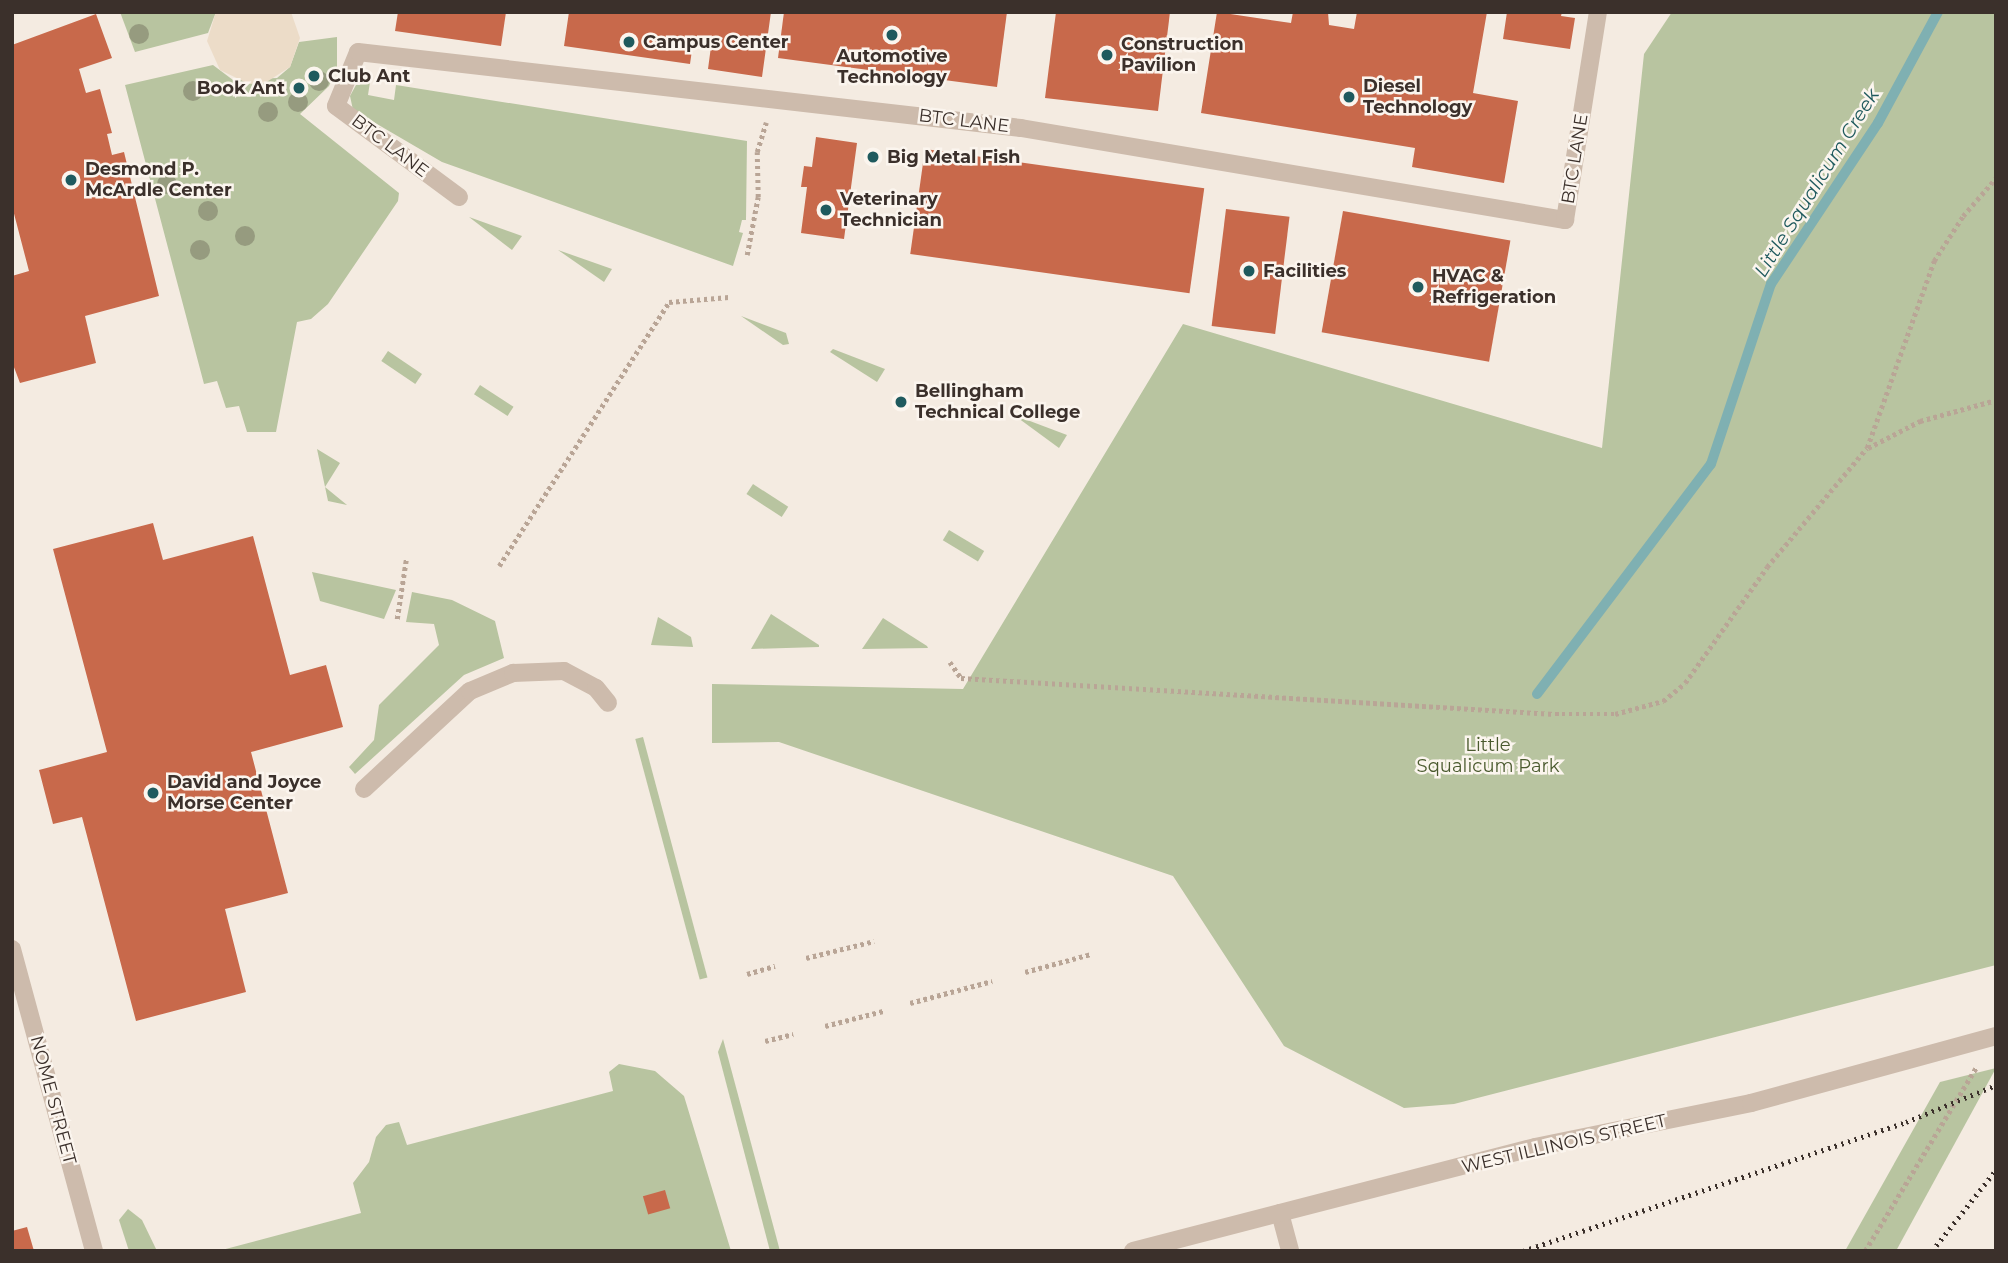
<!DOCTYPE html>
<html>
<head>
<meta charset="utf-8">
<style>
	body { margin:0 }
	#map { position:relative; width:2008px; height:1263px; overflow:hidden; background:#f4ebe1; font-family:Montserrat,sans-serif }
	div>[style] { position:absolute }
	.green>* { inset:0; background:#b8c4a0; transform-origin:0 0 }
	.plaza>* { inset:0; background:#ecdcc8 }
	.stream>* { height:10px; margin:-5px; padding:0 5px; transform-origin:5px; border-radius:5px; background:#7fb0b2 }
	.building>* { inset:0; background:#c8694b; transform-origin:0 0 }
	.path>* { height:4.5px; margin-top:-2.25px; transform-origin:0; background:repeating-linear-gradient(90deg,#b9a596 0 3.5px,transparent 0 7px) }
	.service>* { height:18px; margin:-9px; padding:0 9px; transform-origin:9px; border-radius:9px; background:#cdbbac }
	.minor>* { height:18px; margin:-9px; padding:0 9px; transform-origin:9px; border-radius:9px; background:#cdbbac }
	.tertiary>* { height:18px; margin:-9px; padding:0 9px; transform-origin:9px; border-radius:9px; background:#cdbbac }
	.rail>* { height:5px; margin-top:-2.5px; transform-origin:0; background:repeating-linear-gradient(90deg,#3b302b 0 2px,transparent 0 7px) }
	.trees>* { width:20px; height:20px; margin:-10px; border-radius:50%; background:#969b7f }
	.dots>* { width:19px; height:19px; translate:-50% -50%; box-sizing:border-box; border:4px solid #fbf5ee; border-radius:50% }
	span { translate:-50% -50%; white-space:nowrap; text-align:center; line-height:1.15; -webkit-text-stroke:5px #fbf5ee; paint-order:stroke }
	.poi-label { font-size:18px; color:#3b302b; font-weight:700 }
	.left { translate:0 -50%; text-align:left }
	.right { translate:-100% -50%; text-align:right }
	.street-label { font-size:18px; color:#3b302b }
	.park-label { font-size:18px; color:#4a5a2e }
	.water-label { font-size:19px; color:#1f5a5e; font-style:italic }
	.frame { position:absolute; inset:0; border:14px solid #3b302b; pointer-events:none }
</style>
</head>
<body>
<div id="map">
	<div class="green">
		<i style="clip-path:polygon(120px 12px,216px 12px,208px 33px,135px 52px)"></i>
		<i style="clip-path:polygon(1672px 12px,1996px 12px,1996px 965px,1454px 1104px,1404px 1108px,1284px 1046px,1173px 876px,779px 742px,712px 743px,712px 684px,963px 689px,1183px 324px,1602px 448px,1644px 54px)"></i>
		<i style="clip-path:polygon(337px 37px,337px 68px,329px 86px,300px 114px,399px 193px,398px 201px,328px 304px,311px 319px,297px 322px,276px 432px,247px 432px,239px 406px,226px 408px,217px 381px,204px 384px,125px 85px,213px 65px,233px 80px,277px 78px,290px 67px,299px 42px)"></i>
		<i style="clip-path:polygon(370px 82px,368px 95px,394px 100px,396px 85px,747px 141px,746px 220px,742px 220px,739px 232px,743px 233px,733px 266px,442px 162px,353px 110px,350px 96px,356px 85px)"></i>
		<i style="clip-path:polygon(469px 217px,522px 236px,512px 250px)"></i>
		<i style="clip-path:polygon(558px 250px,612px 269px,604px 282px)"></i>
		<i style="clip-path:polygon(741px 316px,786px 333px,789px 344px,783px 345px)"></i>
		<i style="clip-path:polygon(833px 349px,885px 369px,877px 382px,830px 352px)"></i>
		<i style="left:388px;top:351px;width:41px;height:12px;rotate:34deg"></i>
		<i style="left:480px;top:385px;width:40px;height:11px;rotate:33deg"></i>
		<i style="clip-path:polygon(1014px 415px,1067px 435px,1059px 448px)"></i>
		<i style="clip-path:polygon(317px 449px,340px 463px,325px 487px,347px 505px,328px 501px)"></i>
		<i style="left:753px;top:484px;width:42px;height:12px;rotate:33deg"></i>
		<i style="left:949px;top:530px;width:41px;height:12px;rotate:31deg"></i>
		<i style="clip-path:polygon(312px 572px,396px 590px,384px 619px,320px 601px)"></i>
		<i style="clip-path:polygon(412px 592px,452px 600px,495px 621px,504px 658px,464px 675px,355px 774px,349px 767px,374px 740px,379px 705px,439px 645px,434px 624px,406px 622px)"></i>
		<i style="clip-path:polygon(771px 614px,819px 645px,819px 647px,751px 649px)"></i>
		<i style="clip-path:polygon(658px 617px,691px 637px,693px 647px,651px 645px)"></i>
		<i style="clip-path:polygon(883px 618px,927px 646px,928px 648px,862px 649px)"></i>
		<i style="left:643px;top:737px;width:249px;height:8px;rotate:75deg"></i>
		<i style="clip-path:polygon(723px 1039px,780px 1251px,770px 1251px,718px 1052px)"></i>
		<i style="clip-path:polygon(619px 1064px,655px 1071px,684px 1096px,731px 1251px,218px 1251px,361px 1213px,353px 1183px,369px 1162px,376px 1137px,386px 1125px,399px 1122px,407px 1145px,613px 1091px,609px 1072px)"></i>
		<i style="clip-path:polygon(1996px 1068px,1896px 1251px,1845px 1251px,1940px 1082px)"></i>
		<i style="clip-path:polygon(128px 1209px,142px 1220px,157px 1251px,129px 1251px,119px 1220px)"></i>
	</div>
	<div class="plaza">
		<i style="clip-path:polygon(216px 12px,291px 12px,300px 38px,290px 67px,265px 83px,249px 84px,220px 70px,207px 41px)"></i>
	</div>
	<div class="stream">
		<i style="left:1537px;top:694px;width:288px;rotate:-52.9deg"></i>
		<i style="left:1711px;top:464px;width:190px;rotate:-71.6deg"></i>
		<i style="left:1771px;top:284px;width:193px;rotate:-56.4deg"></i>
		<i style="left:1878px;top:123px;width:126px;rotate:-61.6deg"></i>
	</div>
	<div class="building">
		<i style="clip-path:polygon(398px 12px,506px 12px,501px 46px,395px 31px)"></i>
		<i style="clip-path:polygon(569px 12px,771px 12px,762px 77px,708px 69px,712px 39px,694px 36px,690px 64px,564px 46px)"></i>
		<i style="clip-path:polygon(784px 12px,1007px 12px,997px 87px,778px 58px)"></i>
		<i style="clip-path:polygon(1056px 12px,1170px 12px,1158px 111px,1045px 98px)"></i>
		<i style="clip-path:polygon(1217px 12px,1291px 23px,1293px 12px,1328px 12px,1329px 25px,1354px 29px,1357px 12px,1487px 12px,1473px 93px,1518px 101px,1504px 183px,1412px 167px,1415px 148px,1201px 113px)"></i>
		<i style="clip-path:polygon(1507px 12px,1562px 12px,1561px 16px,1575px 18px,1570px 49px,1503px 39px)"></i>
		<i style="clip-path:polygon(96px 14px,112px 58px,79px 69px,86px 93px,100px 89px,112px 133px,107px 134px,112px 155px,124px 152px,159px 296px,85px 316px,96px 363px,20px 383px,12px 362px,12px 276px,29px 271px,12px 206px,12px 45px)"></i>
		<i style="clip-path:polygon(816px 137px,857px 143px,844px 239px,801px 233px,807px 187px,801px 187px,804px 166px,812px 167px)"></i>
		<i style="left:925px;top:149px;width:282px;height:106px;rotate:8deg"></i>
		<i style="left:1226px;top:209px;width:64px;height:118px;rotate:7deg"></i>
		<i style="left:1343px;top:211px;width:170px;height:123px;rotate:10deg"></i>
		<i style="clip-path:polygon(153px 523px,163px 560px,253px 536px,290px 675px,326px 665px,343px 727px,251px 752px,288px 893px,225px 909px,246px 992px,136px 1021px,82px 817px,53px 824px,39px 770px,107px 752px,53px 549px)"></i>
		<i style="left:665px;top:1190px;width:19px;height:23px;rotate:74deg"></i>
		<i style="clip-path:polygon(27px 1227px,34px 1251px,12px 1251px,12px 1231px)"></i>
	</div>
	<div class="path">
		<i style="left:747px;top:255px;width:59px;rotate:-79.3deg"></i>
		<i style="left:758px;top:197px;width:45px;rotate:-91.3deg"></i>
		<i style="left:757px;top:152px;width:31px;rotate:-73deg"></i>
		<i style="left:1868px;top:448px;width:59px;rotate:-27.4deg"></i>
		<i style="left:1920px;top:421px;width:79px;rotate:-15.4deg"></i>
		<i style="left:499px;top:566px;width:314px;rotate:-57.2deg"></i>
		<i style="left:669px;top:302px;width:60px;rotate:-4.8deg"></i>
		<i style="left:397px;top:619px;width:60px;rotate:-81.3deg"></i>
		<i style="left:950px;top:662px;width:19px;rotate:55deg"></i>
		<i style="left:961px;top:678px;width:595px;rotate:3.47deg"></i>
		<i style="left:1555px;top:714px;width:60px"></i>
		<i style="left:1615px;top:714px;width:50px;rotate:-15.2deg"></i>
		<i style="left:1663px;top:701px;width:28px;rotate:-39deg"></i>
		<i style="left:1685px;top:683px;width:142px;rotate:-54.7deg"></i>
		<i style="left:1767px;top:567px;width:155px;rotate:-50deg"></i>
		<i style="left:1867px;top:448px;width:199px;rotate:-70.3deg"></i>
		<i style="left:1934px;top:261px;width:54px;rotate:-57.2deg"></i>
		<i style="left:1963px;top:216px;width:50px;rotate:-49deg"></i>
		<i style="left:806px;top:958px;width:70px;rotate:-14deg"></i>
		<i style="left:1025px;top:972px;width:68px;rotate:-15.3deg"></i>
		<i style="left:747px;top:974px;width:29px;rotate:-16deg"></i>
		<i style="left:910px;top:1003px;width:85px;rotate:-15deg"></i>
		<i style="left:825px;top:1026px;width:60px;rotate:-14.5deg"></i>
		<i style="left:765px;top:1041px;width:29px;rotate:-14deg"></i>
		<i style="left:1865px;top:1251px;width:216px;rotate:-58.8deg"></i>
	</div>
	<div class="service">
		<i style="left:459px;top:197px;width:153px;rotate:-143.5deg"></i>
		<i style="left:336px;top:106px;width:58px;rotate:-67.8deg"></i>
		<i style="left:358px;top:52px;width:667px;rotate:6.54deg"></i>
		<i style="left:1021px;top:128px;width:552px;rotate:9.6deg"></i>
		<i style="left:1565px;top:220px;width:211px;rotate:-81deg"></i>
		<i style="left:364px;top:789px;width:144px;rotate:-42.8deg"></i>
		<i style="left:470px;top:691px;width:47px;rotate:-22.7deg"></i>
		<i style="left:513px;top:673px;width:51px;rotate:-2.2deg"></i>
		<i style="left:564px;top:671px;width:36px;rotate:28deg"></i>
		<i style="left:596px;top:688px;width:19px;rotate:51deg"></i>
		<i style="left:1280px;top:1213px;width:39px;rotate:75deg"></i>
	</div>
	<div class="minor">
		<i style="left:12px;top:949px;width:313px;rotate:74.8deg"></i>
	</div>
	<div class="tertiary">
		<i style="left:1133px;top:1251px;width:415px;rotate:-14.5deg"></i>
		<i style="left:1535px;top:1147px;width:220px;rotate:-11.5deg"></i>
		<i style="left:1751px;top:1103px;width:254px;rotate:-15.3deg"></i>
	</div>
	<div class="rail">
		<i style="left:1523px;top:1251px;width:404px;rotate:-18.6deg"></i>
		<i style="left:1906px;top:1122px;width:97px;rotate:-22.3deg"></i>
		<i style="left:1932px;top:1251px;width:103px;rotate:-51.7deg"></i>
	</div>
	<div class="trees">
		<i style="left:139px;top:34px"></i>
		<i style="left:319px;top:81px"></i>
		<i style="left:193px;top:91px"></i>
		<i style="left:298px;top:102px"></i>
		<i style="left:268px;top:112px"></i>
		<i style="left:167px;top:184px"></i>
		<i style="left:208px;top:211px"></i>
		<i style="left:245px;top:236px"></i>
		<i style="left:200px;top:250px"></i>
	</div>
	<div class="dots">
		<i style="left:892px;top:35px;background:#1f5a5e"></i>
		<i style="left:629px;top:42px;background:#1f5a5e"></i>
		<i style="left:1107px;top:55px;background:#1f5a5e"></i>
		<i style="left:314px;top:76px;background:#1f5a5e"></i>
		<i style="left:299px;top:88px;background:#1f5a5e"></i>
		<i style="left:1349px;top:97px;background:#1f5a5e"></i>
		<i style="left:873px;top:157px;background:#1f5a5e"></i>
		<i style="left:71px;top:180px;background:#1f5a5e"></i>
		<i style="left:826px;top:210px;background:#1f5a5e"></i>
		<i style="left:1249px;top:271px;background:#1f5a5e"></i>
		<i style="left:1418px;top:287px;background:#1f5a5e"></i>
		<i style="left:901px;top:402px;background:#1f5a5e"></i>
		<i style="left:153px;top:793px;background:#1f5a5e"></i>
	</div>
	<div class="poi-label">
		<span class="left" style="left:643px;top:42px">Campus Center</span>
		<span class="left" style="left:1121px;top:55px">Construction<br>Pavilion</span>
		<span style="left:892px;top:67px">Automotive<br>Technology</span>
		<span class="left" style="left:328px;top:76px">Club Ant</span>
		<span class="left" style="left:1363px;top:97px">Diesel<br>Technology</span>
		<span class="right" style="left:285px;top:88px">Book Ant</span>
		<span class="left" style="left:887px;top:157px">Big Metal Fish</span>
		<span class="left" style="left:85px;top:180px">Desmond P.<br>McArdle Center</span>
		<span class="left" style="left:840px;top:210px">Veterinary<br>Technician</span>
		<span class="left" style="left:1263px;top:271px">Facilities</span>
		<span class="left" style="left:1432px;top:287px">HVAC &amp;<br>Refrigeration</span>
		<span class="left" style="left:915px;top:402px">Bellingham<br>Technical College</span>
		<span class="left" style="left:167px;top:793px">David and Joyce<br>Morse Center</span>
	</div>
	<div class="street-label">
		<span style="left:964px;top:121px;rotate:7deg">BTC LANE</span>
		<span style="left:390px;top:146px;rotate:37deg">BTC LANE</span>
		<span style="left:1575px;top:159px;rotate:-81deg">BTC LANE</span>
		<span style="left:53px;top:1100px;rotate:75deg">NOME STREET</span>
		<span style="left:1564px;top:1144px;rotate:-13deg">WEST ILLINOIS STREET</span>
	</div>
	<div class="park-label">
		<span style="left:1488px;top:756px">Little<br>Squalicum Park</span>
	</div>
	<div class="water-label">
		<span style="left:1817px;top:183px;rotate:-58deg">Little Squalicum Creek</span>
	</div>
	<div class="frame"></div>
</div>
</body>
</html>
